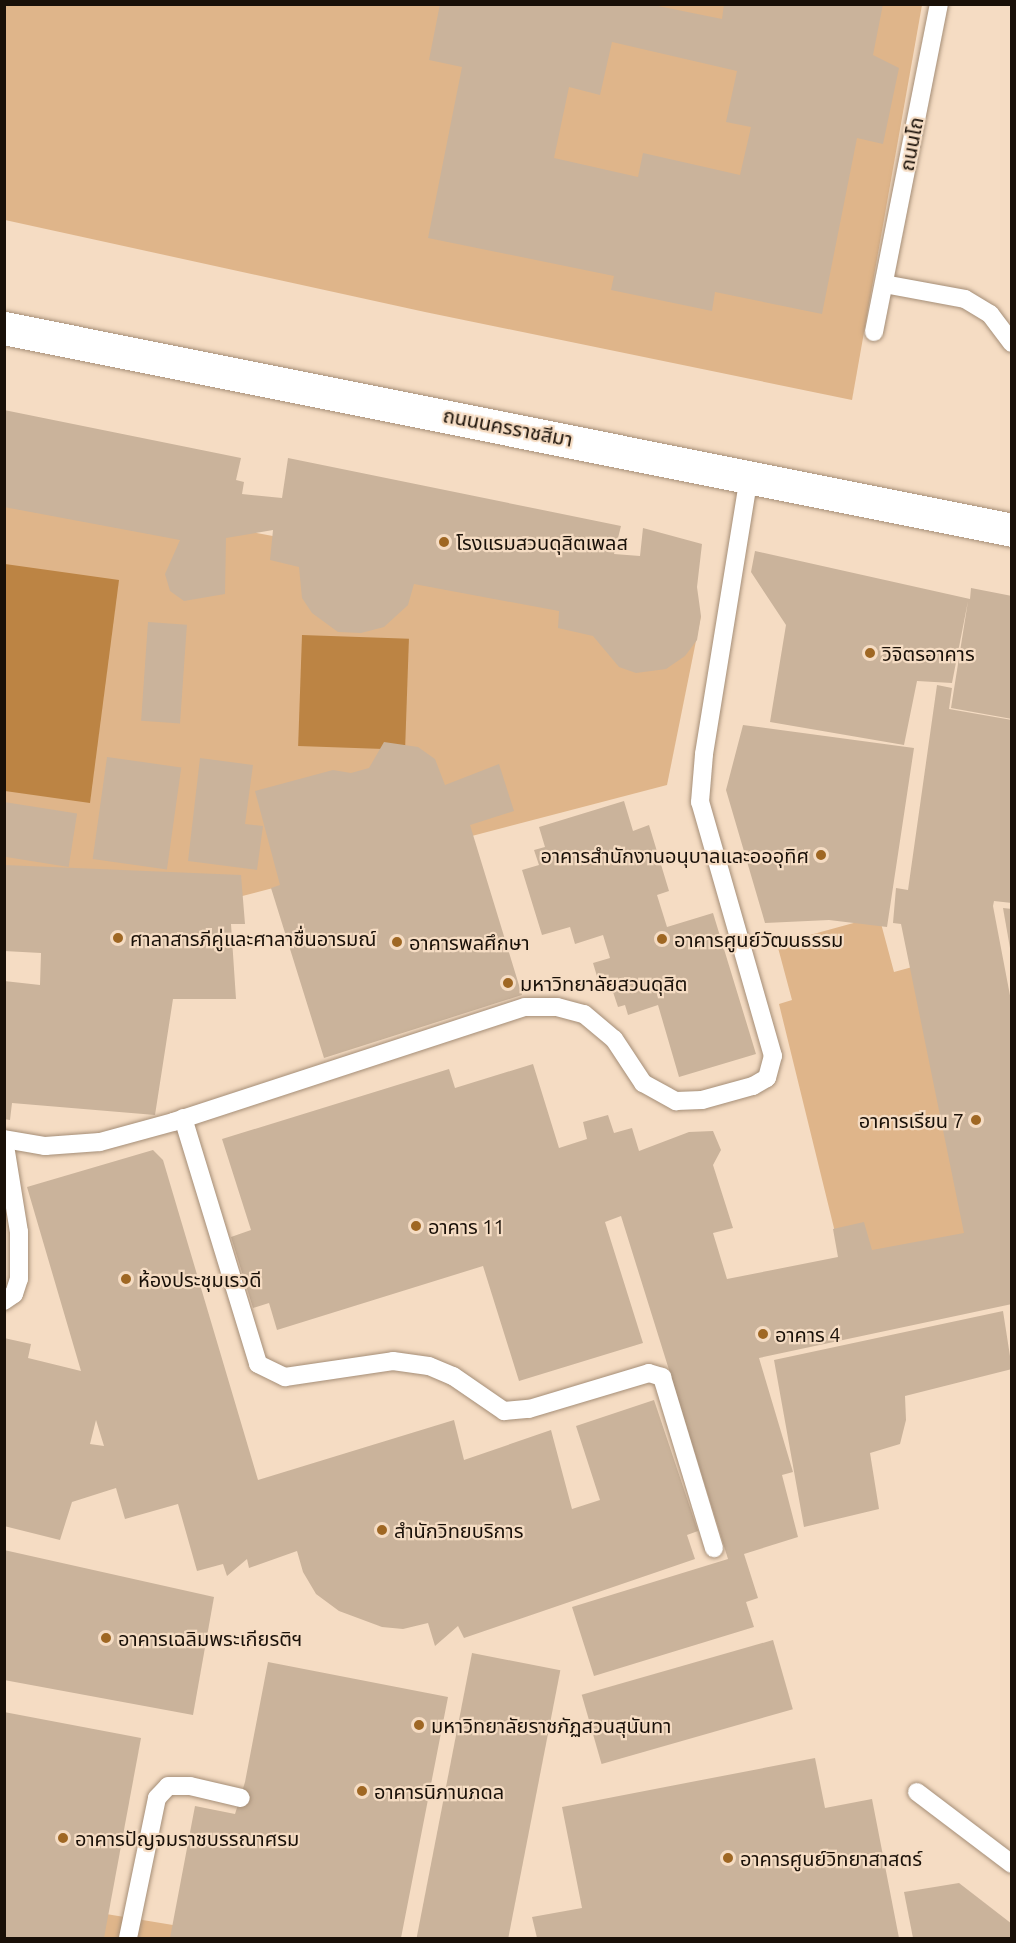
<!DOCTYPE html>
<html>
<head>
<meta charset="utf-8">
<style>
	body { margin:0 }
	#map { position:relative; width:1016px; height:1943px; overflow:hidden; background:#f5dcc3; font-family:Ubuntu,"Noto Sans Thai",sans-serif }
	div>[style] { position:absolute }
	.green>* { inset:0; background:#dfb58a }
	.water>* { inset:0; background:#bc8444; transform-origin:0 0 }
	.building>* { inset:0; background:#cab39b; transform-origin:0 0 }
	.roads { filter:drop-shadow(0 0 2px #a58e77) drop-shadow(0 0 2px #a58e77) }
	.service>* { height:18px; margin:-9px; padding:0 9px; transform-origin:9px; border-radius:9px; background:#fff }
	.secondary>* { height:33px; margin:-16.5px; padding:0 16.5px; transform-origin:16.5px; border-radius:16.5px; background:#fff }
	.dots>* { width:16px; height:16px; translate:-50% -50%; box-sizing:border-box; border:3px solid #f5dcc3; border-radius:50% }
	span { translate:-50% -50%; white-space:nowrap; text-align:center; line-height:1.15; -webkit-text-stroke:4.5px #f5dcc3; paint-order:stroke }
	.street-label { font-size:20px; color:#191008 }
	.poi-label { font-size:20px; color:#191008 }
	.left { translate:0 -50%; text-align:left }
	.right { translate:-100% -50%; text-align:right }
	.frame { position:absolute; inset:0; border:6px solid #191008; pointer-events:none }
</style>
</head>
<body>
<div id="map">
	<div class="green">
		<i style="clip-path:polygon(5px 5px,922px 5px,852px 400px,425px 312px,5px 220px)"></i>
		<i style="clip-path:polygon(5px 486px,701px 616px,667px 785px,227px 900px,5px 910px)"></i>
		<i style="clip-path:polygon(879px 916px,894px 972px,916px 966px,974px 1242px,845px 1273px,779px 1004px,792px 1000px,777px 944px)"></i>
		<i style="clip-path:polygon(94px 1912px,185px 1927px,184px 1938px,90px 1938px)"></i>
	</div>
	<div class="water">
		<i style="clip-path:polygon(5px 564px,119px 580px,90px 803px,5px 791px)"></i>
		<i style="left:302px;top:635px;width:107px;height:111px;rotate:2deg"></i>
	</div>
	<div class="building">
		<i style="clip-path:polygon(evenodd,440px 4px,648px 4px,722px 19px,724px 4px,883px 4px,873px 55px,899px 68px,883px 144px,857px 138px,822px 314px,715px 292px,712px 311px,611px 290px,614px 276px,428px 238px,462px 67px,429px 60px,440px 4px,612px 42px,737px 71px,726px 122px,751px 127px,740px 175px,643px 153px,638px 177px,554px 158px,569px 87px,600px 95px,612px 42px)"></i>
		<i style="clip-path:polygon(4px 410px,241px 458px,236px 480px,244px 482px,242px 494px,282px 498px,288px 458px,621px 526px,614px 554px,640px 556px,643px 528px,702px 544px,697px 587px,701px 616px,697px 640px,685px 656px,666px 669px,636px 673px,619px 667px,593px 636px,558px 628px,559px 611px,414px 584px,408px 605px,384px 627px,361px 633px,338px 632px,312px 613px,302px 598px,299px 567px,270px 560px,273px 530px,226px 538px,225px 594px,184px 601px,170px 591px,165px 574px,180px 540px,4px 507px)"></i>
		<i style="clip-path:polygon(755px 551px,970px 599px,971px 588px,1012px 596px,1012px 719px,951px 708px,968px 601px,952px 683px,917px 681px,904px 745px,770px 722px,786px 625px,751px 572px)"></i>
		<i style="left:148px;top:622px;width:39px;height:99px;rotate:4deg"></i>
		<i style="clip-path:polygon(937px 685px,952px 688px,949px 709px,1012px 720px,1012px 903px,994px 901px,993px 906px,1012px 1006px,1012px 1304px,759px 1358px,793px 1472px,782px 1475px,798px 1537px,744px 1554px,758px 1598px,746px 1602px,754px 1627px,594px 1676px,572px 1607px,728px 1559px,621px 1216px,605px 1222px,643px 1343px,519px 1381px,483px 1266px,277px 1330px,269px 1303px,253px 1308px,231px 1237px,251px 1230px,222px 1139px,449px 1069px,455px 1088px,533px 1064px,559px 1148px,587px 1139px,583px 1122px,608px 1115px,614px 1133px,632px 1128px,639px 1151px,689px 1132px,713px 1131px,721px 1150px,713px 1165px,733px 1228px,713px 1233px,727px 1279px,838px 1257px,833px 1229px,864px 1222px,872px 1250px,964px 1233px,901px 924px,893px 923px,896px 888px,908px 890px)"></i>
		<i style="clip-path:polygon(743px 725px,914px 748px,887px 927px,829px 920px,765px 923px,726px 790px)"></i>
		<i style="clip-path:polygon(384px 742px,418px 747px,435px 759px,445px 785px,499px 764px,514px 811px,470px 825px,522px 995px,324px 1058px,271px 888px,280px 885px,255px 791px,333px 770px,351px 773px,369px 768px)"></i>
		<i style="left:107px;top:757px;width:75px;height:103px;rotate:8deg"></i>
		<i style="clip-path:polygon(200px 758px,253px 765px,245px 824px,263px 826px,257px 870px,188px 861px)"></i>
		<i style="clip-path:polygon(624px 801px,633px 831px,649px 825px,669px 891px,657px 895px,667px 927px,713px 913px,756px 1054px,679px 1077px,658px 1005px,628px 1015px,625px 1005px,618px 1007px,609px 980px,599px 983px,593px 963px,610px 958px,603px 935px,575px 944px,570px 927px,542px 935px,522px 870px,539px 865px,534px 850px,545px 847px,539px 827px)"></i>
		<i style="left:4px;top:802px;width:74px;height:54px;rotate:9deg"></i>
		<i style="clip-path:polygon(4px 865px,241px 875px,245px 924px,231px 924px,236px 999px,173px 999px,155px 1115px,12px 1103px,10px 1120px,4px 1119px,4px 981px,40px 985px,41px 953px,4px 951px)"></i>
		<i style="clip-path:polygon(1003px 908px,1012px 909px,1012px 948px,1010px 948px)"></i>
		<i style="clip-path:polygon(evenodd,153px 1150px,163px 1160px,258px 1480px,454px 1420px,464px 1460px,551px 1430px,572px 1509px,600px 1500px,576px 1426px,654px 1400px,698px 1531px,687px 1535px,695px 1559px,464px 1638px,458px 1626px,435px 1646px,428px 1623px,403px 1629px,382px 1627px,339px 1611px,316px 1594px,303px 1572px,297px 1551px,249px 1568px,247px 1559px,227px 1576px,223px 1564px,197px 1571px,178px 1504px,125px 1519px,116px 1488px,72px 1502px,60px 1540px,4px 1526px,4px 1338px,31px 1344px,28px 1358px,81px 1371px,27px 1187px,153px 1150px,96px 1420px,104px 1446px,90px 1444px,96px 1420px)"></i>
		<i style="clip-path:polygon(1003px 1311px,1012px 1369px,905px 1396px,906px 1420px,900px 1444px,870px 1453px,879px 1509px,804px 1527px,774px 1360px)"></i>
		<i style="clip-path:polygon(4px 1550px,214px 1597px,193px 1715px,4px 1680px)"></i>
		<i style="left:773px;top:1640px;width:72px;height:199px;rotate:74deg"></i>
		<i style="left:472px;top:1653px;width:90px;height:290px;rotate:11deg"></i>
		<i style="clip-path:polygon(268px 1662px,448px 1697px,401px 1938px,170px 1938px,195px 1806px,235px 1814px,245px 1782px)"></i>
		<i style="clip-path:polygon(4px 1712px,141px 1738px,104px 1938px,4px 1938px)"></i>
		<i style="clip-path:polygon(815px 1758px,825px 1808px,872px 1799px,899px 1938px,537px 1938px,532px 1917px,582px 1908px,562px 1807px)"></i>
		<i style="clip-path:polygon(959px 1883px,1012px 1924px,1012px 1938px,913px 1938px,904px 1892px)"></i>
	</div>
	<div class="roads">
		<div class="service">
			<i style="left:884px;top:284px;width:82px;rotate:10.5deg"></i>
			<i style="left:965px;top:299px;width:29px;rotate:31deg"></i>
			<i style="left:990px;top:314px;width:36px;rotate:53deg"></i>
			<i style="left:874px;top:332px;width:334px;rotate:-78.8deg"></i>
			<i style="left:183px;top:1118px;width:257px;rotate:73deg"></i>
			<i style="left:258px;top:1364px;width:30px;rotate:26deg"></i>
			<i style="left:285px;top:1377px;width:109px;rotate:-8.4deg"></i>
			<i style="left:393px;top:1361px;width:36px;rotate:8deg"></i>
			<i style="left:429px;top:1366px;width:26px;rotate:23deg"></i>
			<i style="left:453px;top:1376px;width:62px;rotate:34.5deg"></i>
			<i style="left:504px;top:1411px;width:25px;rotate:-5deg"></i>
			<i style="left:529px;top:1409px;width:125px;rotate:-16.7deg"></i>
			<i style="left:649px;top:1373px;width:14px;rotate:17deg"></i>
			<i style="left:662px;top:1377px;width:179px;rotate:73.1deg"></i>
			<i style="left:4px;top:1301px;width:12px;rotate:-35deg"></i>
			<i style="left:14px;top:1294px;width:16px;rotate:-72deg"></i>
			<i style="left:19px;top:1279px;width:47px;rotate:-90deg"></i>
			<i style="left:19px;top:1232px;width:94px;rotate:-99.2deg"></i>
			<i style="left:4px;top:1139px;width:42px;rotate:9.7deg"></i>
			<i style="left:45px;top:1146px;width:55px;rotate:-4.2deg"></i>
			<i style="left:100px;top:1142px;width:76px;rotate:-15.3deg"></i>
			<i style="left:173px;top:1122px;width:370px;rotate:-18.1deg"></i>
			<i style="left:525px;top:1007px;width:32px"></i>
			<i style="left:557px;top:1007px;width:28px;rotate:15deg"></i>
			<i style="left:584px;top:1014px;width:39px;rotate:40deg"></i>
			<i style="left:614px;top:1039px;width:53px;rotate:56.6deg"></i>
			<i style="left:643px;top:1083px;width:38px;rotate:29deg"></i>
			<i style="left:676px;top:1101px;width:26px;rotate:-2deg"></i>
			<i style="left:702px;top:1100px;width:53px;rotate:-15.4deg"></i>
			<i style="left:753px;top:1086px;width:16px;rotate:-30deg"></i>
			<i style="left:767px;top:1078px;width:23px;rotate:-75deg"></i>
			<i style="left:773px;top:1056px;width:264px;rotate:-106deg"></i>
			<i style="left:700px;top:802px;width:48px;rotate:-85.2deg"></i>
			<i style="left:704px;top:754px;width:283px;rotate:-80.8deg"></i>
			<i style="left:917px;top:1792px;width:119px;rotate:37.2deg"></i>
			<i style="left:128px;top:1938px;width:143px;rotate:-78.3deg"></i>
			<i style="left:157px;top:1798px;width:16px;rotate:-47deg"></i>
			<i style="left:168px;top:1786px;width:22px"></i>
			<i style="left:190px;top:1786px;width:52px;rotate:13.2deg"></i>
		</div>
		<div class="secondary">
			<i style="left:4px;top:328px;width:1028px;rotate:11.33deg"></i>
		</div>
	</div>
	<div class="dots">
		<i style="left:444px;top:542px;background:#9f6723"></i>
		<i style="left:870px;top:653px;background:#9f6723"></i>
		<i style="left:821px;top:855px;background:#9f6723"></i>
		<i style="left:118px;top:938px;background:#9f6723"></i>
		<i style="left:662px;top:939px;background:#9f6723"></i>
		<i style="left:397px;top:942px;background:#9f6723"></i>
		<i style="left:508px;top:983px;background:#9f6723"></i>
		<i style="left:976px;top:1120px;background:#9f6723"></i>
		<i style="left:416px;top:1226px;background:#9f6723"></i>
		<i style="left:126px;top:1279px;background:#9f6723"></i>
		<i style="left:763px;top:1334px;background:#9f6723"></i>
		<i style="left:382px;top:1530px;background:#9f6723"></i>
		<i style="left:106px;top:1638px;background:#9f6723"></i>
		<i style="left:419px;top:1725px;background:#9f6723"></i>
		<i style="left:362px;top:1791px;background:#9f6723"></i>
		<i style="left:63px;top:1838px;background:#9f6723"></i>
		<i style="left:728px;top:1858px;background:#9f6723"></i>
	</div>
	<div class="street-label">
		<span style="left:911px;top:144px;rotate:-79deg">ถนนโถ</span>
		<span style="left:508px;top:427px;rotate:11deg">ถนนนครราชสีมา</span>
	</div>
	<div class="poi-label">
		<span class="left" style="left:456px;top:542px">โรงแรมสวนดุสิตเพลส</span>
		<span class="left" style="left:882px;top:653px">วิจิตรอาคาร</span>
		<span class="right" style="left:809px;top:855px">อาคารสำนักงานอนุบาลและอออุทิศ</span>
		<span class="left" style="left:130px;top:938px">ศาลาสารภีคู่และศาลาชื่นอารมณ์</span>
		<span class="left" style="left:674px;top:939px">อาคารศูนย์วัฒนธรรม</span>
		<span class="left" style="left:409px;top:942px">อาคารพลศึกษา</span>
		<span class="left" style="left:520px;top:983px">มหาวิทยาลัยสวนดุสิต</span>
		<span class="right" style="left:964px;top:1120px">อาคารเรียน 7</span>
		<span class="left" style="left:428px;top:1226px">อาคาร 11</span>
		<span class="left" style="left:138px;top:1279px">ห้องประชุมเรวดี</span>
		<span class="left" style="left:775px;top:1334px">อาคาร 4</span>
		<span class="left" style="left:394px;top:1530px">สำนักวิทยบริการ</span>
		<span class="left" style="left:118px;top:1638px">อาคารเฉลิมพระเกียรติฯ</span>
		<span class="left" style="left:431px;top:1725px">มหาวิทยาลัยราชภัฏสวนสุนันทา</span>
		<span class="left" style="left:374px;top:1791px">อาคารนิภานภดล</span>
		<span class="left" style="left:75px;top:1838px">อาคารปัญจมราชบรรณาศรม</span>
		<span class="left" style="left:740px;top:1858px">อาคารศูนย์วิทยาสาสตร์</span>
	</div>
	<div class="frame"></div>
</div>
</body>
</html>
